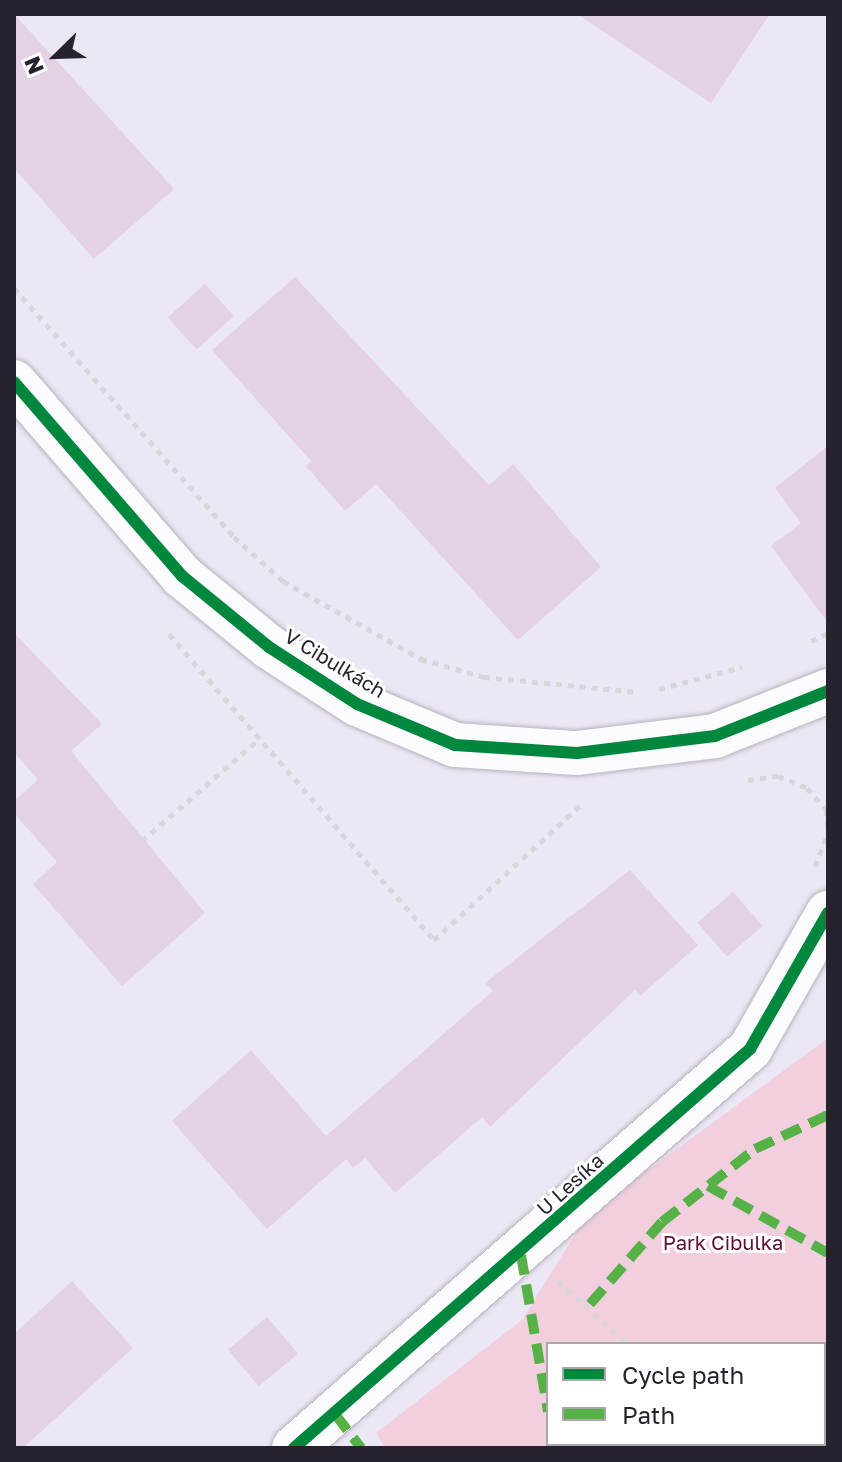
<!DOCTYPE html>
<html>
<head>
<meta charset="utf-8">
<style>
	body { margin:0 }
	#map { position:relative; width:842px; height:1462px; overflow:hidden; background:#ebe7f4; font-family:"Golos Text",sans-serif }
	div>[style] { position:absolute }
	.green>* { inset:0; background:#f2cfde }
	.building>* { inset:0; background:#e2d2e4; transform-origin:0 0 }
	.path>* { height:5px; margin-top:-2.5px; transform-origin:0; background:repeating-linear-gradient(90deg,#d7d6da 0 6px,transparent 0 12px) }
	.roads { filter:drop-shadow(0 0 2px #b6b3be) drop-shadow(0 0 2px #b6b3be) }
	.minor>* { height:44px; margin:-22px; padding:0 22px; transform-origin:22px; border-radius:22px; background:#fcfbfd }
	.quiet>* { height:10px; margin-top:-5px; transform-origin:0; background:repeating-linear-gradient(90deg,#56b146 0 20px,transparent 0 30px) }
	.cycleway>* { height:12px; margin:-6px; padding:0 6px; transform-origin:6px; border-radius:6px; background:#00873e }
	span { translate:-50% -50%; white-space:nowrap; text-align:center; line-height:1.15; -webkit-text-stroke:6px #fff; paint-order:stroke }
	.street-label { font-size:20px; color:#26222e }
	.park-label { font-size:20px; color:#5e0e32 }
	.frame { position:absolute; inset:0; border:16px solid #26222e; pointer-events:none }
	.legend { position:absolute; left:546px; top:1342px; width:280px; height:104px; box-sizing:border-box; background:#fff; border:2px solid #a8a7ab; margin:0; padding:10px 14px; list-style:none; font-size:24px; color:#26222e }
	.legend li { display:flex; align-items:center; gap:16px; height:40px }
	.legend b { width:40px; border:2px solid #a8a7ab }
	.north { position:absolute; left:16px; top:16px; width:80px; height:80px; -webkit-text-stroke:6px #fff; paint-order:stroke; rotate:247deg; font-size:22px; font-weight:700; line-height:32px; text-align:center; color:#26222e }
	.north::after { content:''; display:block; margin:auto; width:28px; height:36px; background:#26222e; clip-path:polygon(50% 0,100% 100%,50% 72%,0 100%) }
</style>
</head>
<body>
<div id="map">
	<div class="green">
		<i style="clip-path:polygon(evenodd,828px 1038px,828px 1448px,385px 1448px,376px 1433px,522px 1320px,577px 1231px,636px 1179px,828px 1038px,548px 1344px,824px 1344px,824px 1444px,548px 1444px,548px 1344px)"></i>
	</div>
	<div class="building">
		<i style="clip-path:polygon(14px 14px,174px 189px,94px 259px,14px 168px)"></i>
		<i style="clip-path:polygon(577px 14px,770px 14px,711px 103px)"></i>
		<i style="clip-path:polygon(295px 277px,489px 485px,513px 464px,601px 567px,518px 640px,376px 484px,345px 511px,306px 466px,311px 461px,212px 350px)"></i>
		<i style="left:205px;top:284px;width:43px;height:50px;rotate:48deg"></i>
		<i style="clip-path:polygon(828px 446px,828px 623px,771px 546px,801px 523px,775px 488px)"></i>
		<i style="clip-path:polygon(14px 633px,102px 724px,71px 751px,205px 913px,122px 986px,33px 884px,57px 862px,14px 813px,14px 801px,38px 780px,14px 752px)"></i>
		<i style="clip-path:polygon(630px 870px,698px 945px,640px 996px,635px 990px,490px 1127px,482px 1117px,395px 1193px,365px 1158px,353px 1168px,346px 1159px,267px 1229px,172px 1121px,251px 1050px,326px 1136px,493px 991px,485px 983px)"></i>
		<i style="left:733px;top:892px;width:45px;height:47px;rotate:49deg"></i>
		<i style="clip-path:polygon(72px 1281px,133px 1348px,23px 1448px,14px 1448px,14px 1334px)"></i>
		<i style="left:267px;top:1317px;width:48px;height:51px;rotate:50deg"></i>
	</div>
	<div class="path">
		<i style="left:14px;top:288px;width:332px;rotate:48.5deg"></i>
		<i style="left:234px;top:537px;width:66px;rotate:41.9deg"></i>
		<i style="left:283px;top:581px;width:159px;rotate:29.5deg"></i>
		<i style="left:421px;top:659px;width:66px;rotate:15.9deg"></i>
		<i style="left:484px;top:677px;width:154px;rotate:5.6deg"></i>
		<i style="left:169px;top:634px;width:405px;rotate:49.1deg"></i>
		<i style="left:434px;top:940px;width:201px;rotate:-42.6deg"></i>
		<i style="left:811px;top:641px;width:19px;rotate:-25deg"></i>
		<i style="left:659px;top:689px;width:86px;rotate:-14.8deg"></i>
		<i style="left:748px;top:780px;width:30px;rotate:-8deg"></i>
		<i style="left:778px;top:776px;width:31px;rotate:22deg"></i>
		<i style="left:807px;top:788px;width:28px;rotate:48deg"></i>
		<i style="left:826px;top:809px;width:17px;rotate:83deg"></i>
		<i style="left:142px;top:841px;width:155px;rotate:-41.1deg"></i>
		<i style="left:815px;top:866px;width:35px;rotate:-68deg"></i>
		<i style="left:558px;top:1281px;width:93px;rotate:42.4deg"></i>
		<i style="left:722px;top:1444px;width:5px;rotate:53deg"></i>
	</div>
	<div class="roads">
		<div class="minor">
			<i style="left:14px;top:382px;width:257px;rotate:49.1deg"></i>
			<i style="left:182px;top:576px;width:112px;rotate:39.2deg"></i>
			<i style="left:269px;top:647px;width:105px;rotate:32.9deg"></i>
			<i style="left:357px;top:704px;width:106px;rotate:22.7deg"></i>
			<i style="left:455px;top:745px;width:122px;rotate:3.8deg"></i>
			<i style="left:577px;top:753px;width:139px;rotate:-7deg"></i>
			<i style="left:715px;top:736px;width:122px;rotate:-21.7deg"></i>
			<i style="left:294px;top:1448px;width:606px;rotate:-41.19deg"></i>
			<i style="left:750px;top:1049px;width:157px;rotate:-60.2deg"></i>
		</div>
	</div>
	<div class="quiet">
		<i style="left:708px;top:1186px;width:137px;rotate:29.2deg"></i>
		<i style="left:521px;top:1255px;width:159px;rotate:80.2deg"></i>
		<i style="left:590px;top:1304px;width:109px;rotate:-48.7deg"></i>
		<i style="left:662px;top:1222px;width:118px;rotate:-38.1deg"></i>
		<i style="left:755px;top:1149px;width:81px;rotate:-25deg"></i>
		<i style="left:335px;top:1414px;width:43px;rotate:52.6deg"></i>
		<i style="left:553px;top:1444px;width:4px;rotate:76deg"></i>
	</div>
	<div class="cycleway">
		<i style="left:14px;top:382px;width:257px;rotate:49.1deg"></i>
		<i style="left:182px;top:576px;width:112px;rotate:39.2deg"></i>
		<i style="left:269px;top:647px;width:105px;rotate:32.9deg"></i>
		<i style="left:357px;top:704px;width:106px;rotate:22.7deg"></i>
		<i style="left:455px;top:745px;width:122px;rotate:3.8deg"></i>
		<i style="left:577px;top:753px;width:139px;rotate:-7deg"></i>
		<i style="left:715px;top:736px;width:122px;rotate:-21.7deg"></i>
		<i style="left:294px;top:1448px;width:606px;rotate:-41.19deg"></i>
		<i style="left:750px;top:1049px;width:157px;rotate:-60.2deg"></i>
	</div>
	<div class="street-label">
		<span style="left:335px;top:663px;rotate:31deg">V Cibulkách</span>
		<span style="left:570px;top:1184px;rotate:-42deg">U Lesíka</span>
	</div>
	<div class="park-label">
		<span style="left:723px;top:1242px">Park Cibulka</span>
	</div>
	<div class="frame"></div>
	<ul class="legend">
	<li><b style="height:10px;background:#00873e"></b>Cycle path</li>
	<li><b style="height:10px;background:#56b146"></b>Path</li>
	</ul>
	<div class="north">N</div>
</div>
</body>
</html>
